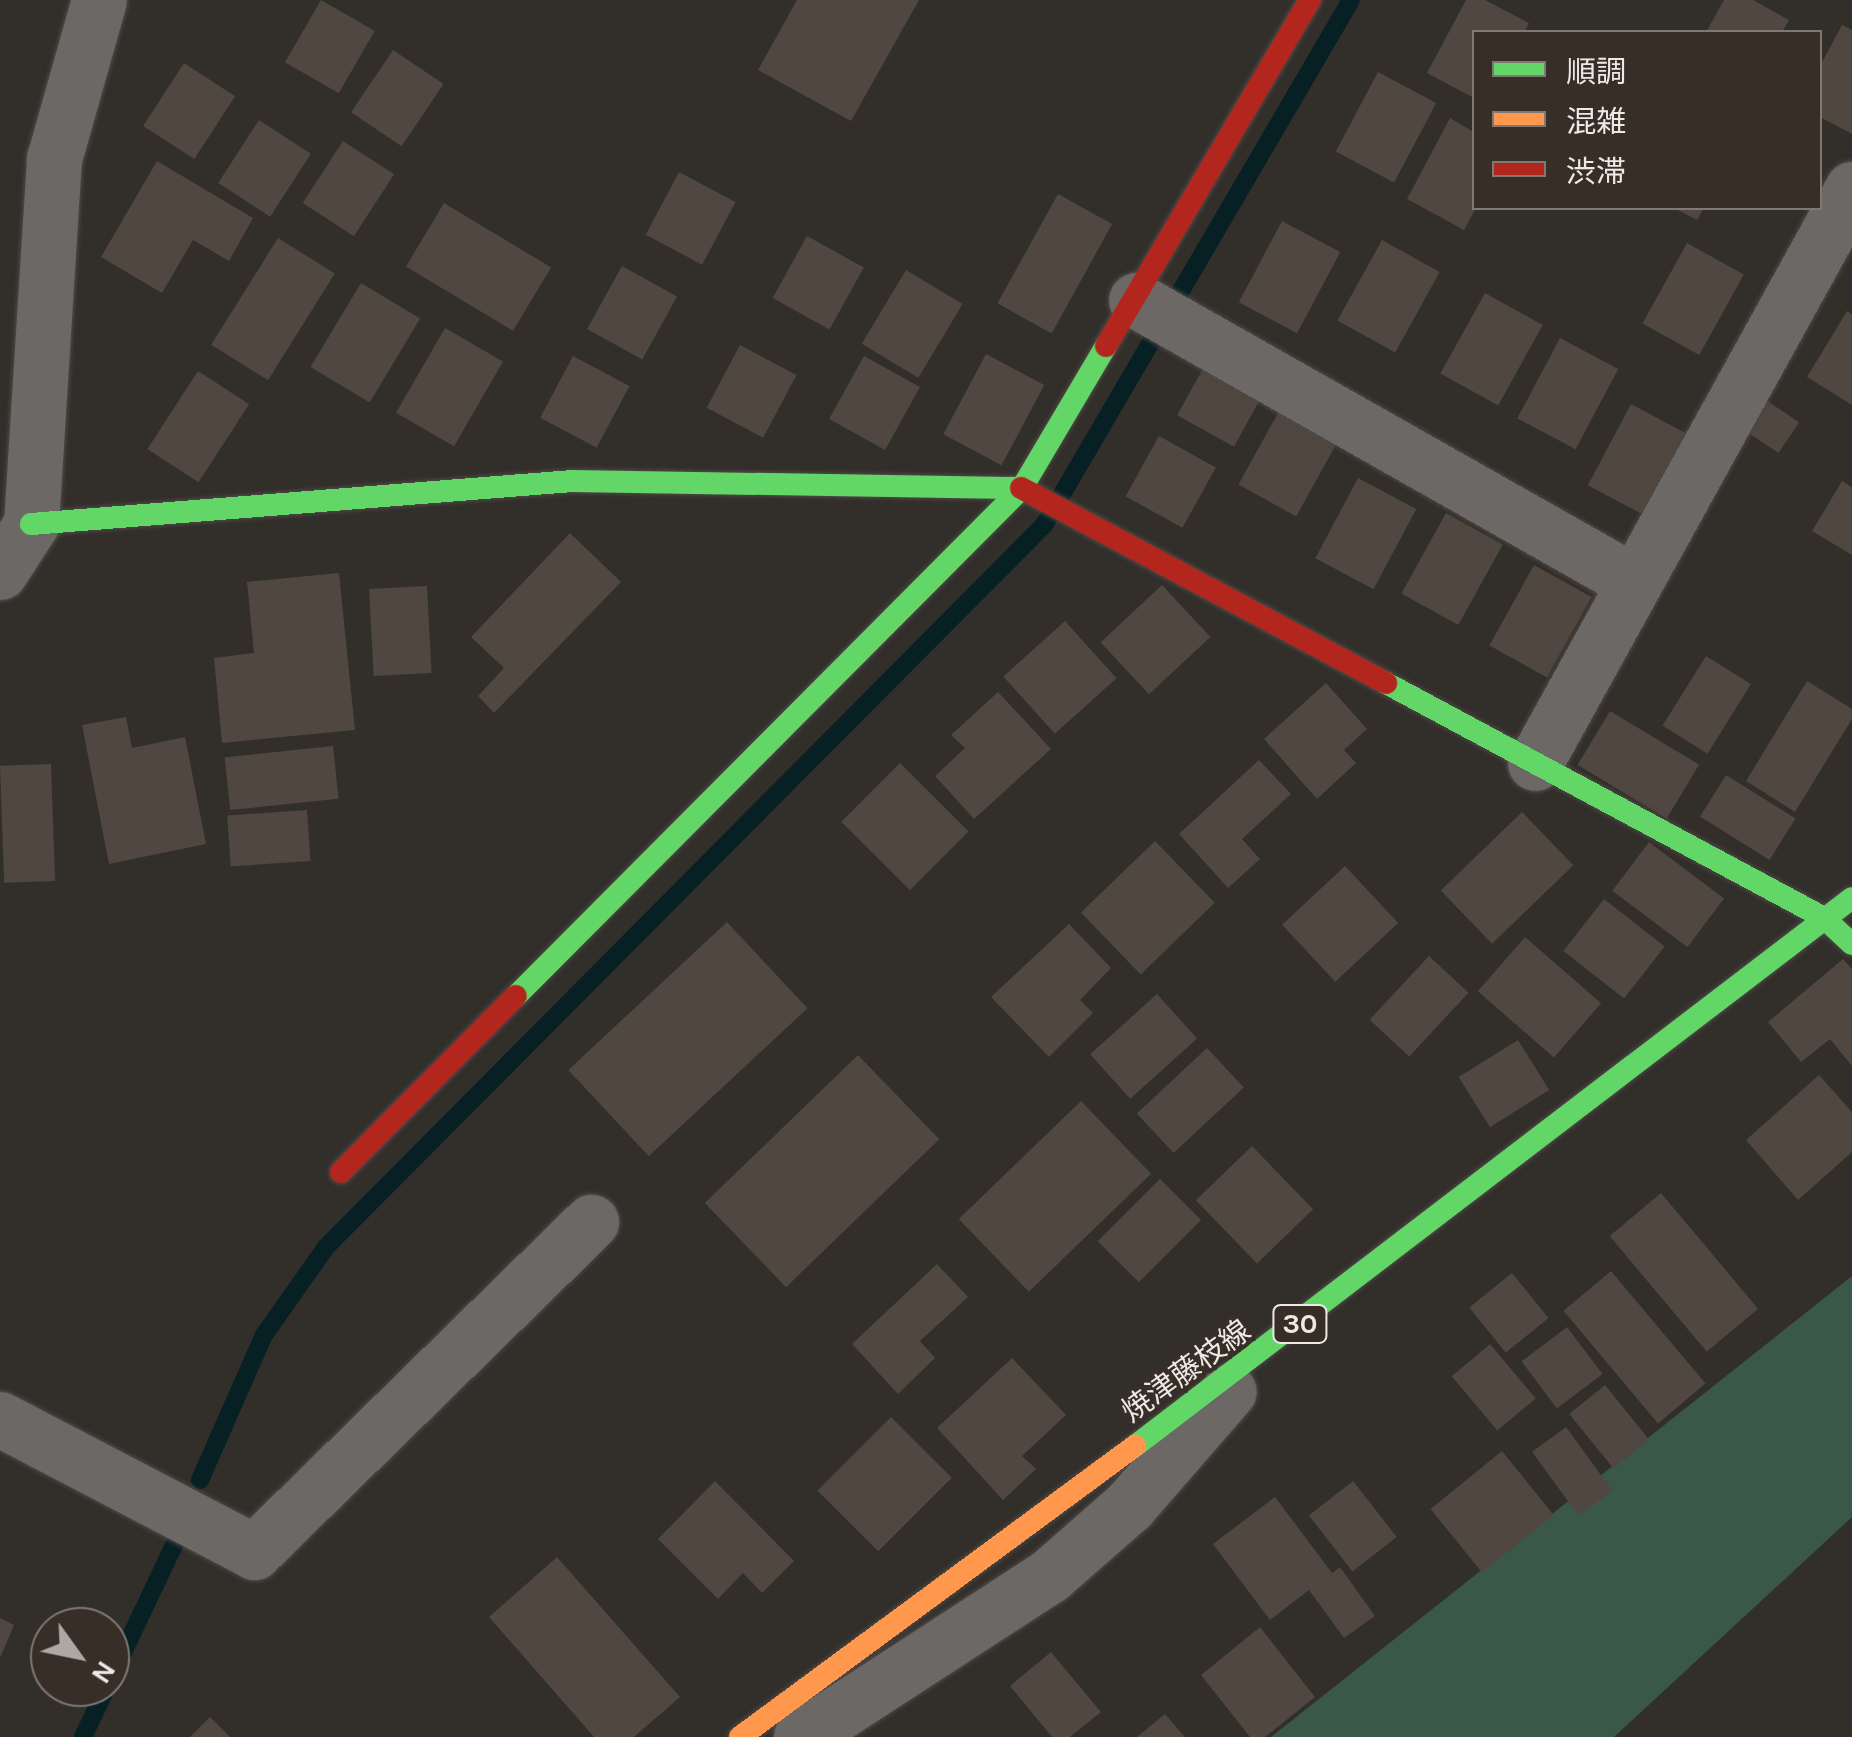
<!DOCTYPE html>
<html>
<head>
<meta charset="utf-8">
<style>
	body { margin:0 }
	#map { position:relative; width:1852px; height:1737px; overflow:hidden; background:#322e2a; font-family:Karla,"Noto Sans JP",sans-serif }
	div>[style] { position:absolute }
	.green>* { inset:0; background:#395847 }
	.stream>* { height:18px; margin:-9px; padding:0 9px; transform-origin:9px; border-radius:9px; background:#072023 }
	.building>* { inset:0; background:#4f4740; transform-origin:0 0 }
	.roads { filter:drop-shadow(0 0 2px #4d4946) drop-shadow(0 0 2px #4d4946) }
	.street>* { height:55px; margin:-27.5px; padding:0 27.5px; transform-origin:27.5px; border-radius:27.5px; background:#6b6865 }
	.fast>* { height:22px; margin:-11px; padding:0 11px; transform-origin:11px; border-radius:11px; background:#63d668 }
	.slow>* { height:22px; margin:-11px; padding:0 11px; transform-origin:11px; border-radius:11px; background:#ff974d }
	.jam>* { height:22px; margin:-11px; padding:0 11px; transform-origin:11px; border-radius:11px; background:#b3261e }
	span { translate:-50% -50%; white-space:nowrap; text-align:center; line-height:1.15; -webkit-text-stroke:8px #362e27; paint-order:stroke }
	.shield-label span { padding:2px 8px; background:#362e27; border:2px solid; border-radius:8px; -webkit-text-stroke-width:0 }
	.shield-label { font-size:28px; color:#efe9e5; font-weight:700 }
	.street-label { font-size:30px; color:#efe9e5 }
	.legend { position:absolute; left:1472px; top:30px; width:350px; height:180px; box-sizing:border-box; background:#362e27; border:2px solid #807973; margin:0; padding:12px 18px; list-style:none; font-size:30px; color:#efe9e5 }
	.legend li { display:flex; align-items:center; gap:20px; height:50px }
	.legend b { width:50px; border:2px solid #807973 }
	.north { position:absolute; left:30px; top:1607px; width:100px; height:100px; box-sizing:border-box; background:#362e27; border:2px solid #807973; border-radius:50%; rotate:123deg; font-size:28px; font-weight:700; line-height:40px; text-align:center; color:#efe9e5 }
	.north::after { content:''; display:block; margin:auto; width:35px; height:45px; background:#ada8a4; clip-path:polygon(50% 0,100% 100%,50% 72%,0 100%) }
</style>
</head>
<body>
<div id="map">
	<div class="green">
		<i style="clip-path:polygon(1852px 1276px,1852px 1517px,1614px 1737px,1271px 1737px)"></i>
	</div>
	<div class="stream">
		<i style="left:200px;top:1480px;width:158px;rotate:-66.2deg"></i>
		<i style="left:264px;top:1335px;width:108px;rotate:-54.8deg"></i>
		<i style="left:326px;top:1247px;width:1018px;rotate:-45.16deg"></i>
		<i style="left:1044px;top:525px;width:608px;rotate:-59.68deg"></i>
		<i style="left:110px;top:1680px;width:149px;rotate:-64.6deg"></i>
		<i style="left:83px;top:1737px;width:55px;rotate:-64.4deg"></i>
	</div>
	<div class="building">
		<i style="left:321px;top:0;width:62px;height:72px;rotate:30deg"></i>
		<i style="clip-path:polygon(797px 0,919px 0,851px 121px,758px 70px)"></i>
		<i style="clip-path:polygon(1466px 0,1485px 0,1529px 23px,1524px 32px,1474px 32px,1474px 98px,1427px 73px)"></i>
		<i style="clip-path:polygon(1724px 0,1753px 0,1789px 20px,1782px 32px,1706px 32px)"></i>
		<i style="clip-path:polygon(1842px 25px,1852px 30px,1852px 134px,1820px 117px,1820px 66px)"></i>
		<i style="left:393px;top:50px;width:61px;height:75px;rotate:34deg"></i>
		<i style="left:184px;top:63px;width:61px;height:75px;rotate:33deg"></i>
		<i style="left:1378px;top:72px;width:66px;height:90px;rotate:28deg"></i>
		<i style="clip-path:polygon(1450px 118px,1474px 132px,1476px 208px,1464px 230px,1407px 199px)"></i>
		<i style="left:259px;top:120px;width:62px;height:75px;rotate:33deg"></i>
		<i style="left:343px;top:141px;width:61px;height:74px;rotate:33deg"></i>
		<i style="clip-path:polygon(157px 161px,253px 218px,229px 261px,193px 240px,162px 293px,101px 257px)"></i>
		<i style="left:679px;top:172px;width:64px;height:71px;rotate:28deg"></i>
		<i style="left:1058px;top:194px;width:62px;height:125px;rotate:29deg"></i>
		<i style="left:444px;top:203px;width:125px;height:74px;rotate:31deg"></i>
		<i style="clip-path:polygon(1674px 208px,1704px 208px,1697px 220px)"></i>
		<i style="left:1282px;top:221px;width:66px;height:92px;rotate:28deg"></i>
		<i style="left:807px;top:236px;width:65px;height:71px;rotate:29deg"></i>
		<i style="left:278px;top:238px;width:67px;height:126px;rotate:32deg"></i>
		<i style="left:1382px;top:240px;width:66px;height:92px;rotate:29deg"></i>
		<i style="left:1687px;top:243px;width:65px;height:92px;rotate:29deg"></i>
		<i style="left:622px;top:266px;width:63px;height:72px;rotate:29deg"></i>
		<i style="left:906px;top:270px;width:66px;height:86px;rotate:31deg"></i>
		<i style="left:361px;top:283px;width:69px;height:98px;rotate:31deg"></i>
		<i style="left:1485px;top:293px;width:66px;height:92px;rotate:29deg"></i>
		<i style="clip-path:polygon(1847px 311px,1852px 314px,1852px 405px,1807px 377px)"></i>
		<i style="left:445px;top:328px;width:67px;height:98px;rotate:30deg"></i>
		<i style="left:1560px;top:338px;width:66px;height:91px;rotate:28deg"></i>
		<i style="left:740px;top:345px;width:64px;height:71px;rotate:28deg"></i>
		<i style="left:986px;top:354px;width:66px;height:91px;rotate:28deg"></i>
		<i style="left:1211px;top:354px;width:65px;height:70px;rotate:29deg"></i>
		<i style="left:573px;top:356px;width:64px;height:70px;rotate:28deg"></i>
		<i style="left:864px;top:356px;width:64px;height:72px;rotate:29deg"></i>
		<i style="left:198px;top:371px;width:61px;height:93px;rotate:33deg"></i>
		<i style="left:1766px;top:400px;width:40px;height:37px;rotate:34deg"></i>
		<i style="left:1283px;top:404px;width:66px;height:92px;rotate:29deg"></i>
		<i style="left:1631px;top:404px;width:66px;height:92px;rotate:28deg"></i>
		<i style="left:1159px;top:436px;width:65px;height:69px;rotate:29deg"></i>
		<i style="left:1358px;top:478px;width:66px;height:91px;rotate:28deg"></i>
		<i style="clip-path:polygon(1842px 481px,1852px 487px,1852px 555px,1812px 531px)"></i>
		<i style="left:1446px;top:513px;width:65px;height:92px;rotate:29deg"></i>
		<i style="clip-path:polygon(570px 533px,621px 582px,494px 713px,478px 696px,504px 668px,471px 637px)"></i>
		<i style="left:1534px;top:565px;width:66px;height:92px;rotate:29deg"></i>
		<i style="clip-path:polygon(339px 573px,355px 730px,222px 743px,214px 658px,254px 653px,247px 582px)"></i>
		<i style="left:1162px;top:585px;width:71px;height:84px;rotate:47deg"></i>
		<i style="left:427px;top:586px;width:87px;height:58px;rotate:87deg"></i>
		<i style="left:1065px;top:621px;width:77px;height:83px;rotate:48deg"></i>
		<i style="left:1706px;top:656px;width:53px;height:82px;rotate:32deg"></i>
		<i style="clip-path:polygon(1807px 681px,1852px 709px,1852px 719px,1795px 812px,1746px 781px)"></i>
		<i style="clip-path:polygon(1326px 683px,1367px 729px,1344px 750px,1356px 763px,1317px 799px,1264px 739px)"></i>
		<i style="clip-path:polygon(998px 692px,1051px 749px,974px 819px,935px 776px,965px 748px,951px 735px)"></i>
		<i style="left:1610px;top:711px;width:104px;height:63px;rotate:31deg"></i>
		<i style="clip-path:polygon(126px 717px,132px 748px,185px 737px,206px 844px,109px 864px,82px 725px)"></i>
		<i style="left:333px;top:746px;width:53px;height:109px;rotate:84deg"></i>
		<i style="clip-path:polygon(1259px 760px,1291px 794px,1242px 839px,1260px 859px,1228px 888px,1179px 834px)"></i>
		<i style="left:900px;top:763px;width:97px;height:83px;rotate:45deg"></i>
		<i style="left:51px;top:764px;width:117px;height:51px;rotate:88deg"></i>
		<i style="left:1726px;top:775px;width:82px;height:49px;rotate:32deg"></i>
		<i style="left:307px;top:810px;width:51px;height:80px;rotate:86deg"></i>
		<i style="left:1522px;top:812px;width:74px;height:113px;rotate:46deg"></i>
		<i style="left:1155px;top:841px;width:86px;height:103px;rotate:46deg"></i>
		<i style="left:1649px;top:842px;width:94px;height:61px;rotate:37deg"></i>
		<i style="left:1345px;top:866px;width:78px;height:86px;rotate:47deg"></i>
		<i style="left:1604px;top:899px;width:77px;height:66px;rotate:38deg"></i>
		<i style="left:727px;top:922px;width:118px;height:217px;rotate:47deg"></i>
		<i style="clip-path:polygon(1069px 924px,1111px 968px,1080px 1000px,1093px 1013px,1049px 1057px,991px 997px)"></i>
		<i style="left:1525px;top:937px;width:101px;height:72px;rotate:41deg"></i>
		<i style="left:1429px;top:956px;width:54px;height:87px;rotate:43deg"></i>
		<i style="clip-path:polygon(1843px 959px,1852px 969px,1852px 1066px,1830px 1039px,1801px 1062px,1768px 1022px)"></i>
		<i style="left:1157px;top:994px;width:60px;height:90px;rotate:48deg"></i>
		<i style="left:1518px;top:1040px;width:59px;height:70px;rotate:58deg"></i>
		<i style="left:1207px;top:1048px;width:54px;height:96px;rotate:47deg"></i>
		<i style="left:858px;top:1055px;width:117px;height:213px;rotate:46deg"></i>
		<i style="clip-path:polygon(1819px 1075px,1852px 1112px,1852px 1152px,1798px 1200px,1746px 1140px)"></i>
		<i style="left:1081px;top:1101px;width:101px;height:170px;rotate:46deg"></i>
		<i style="left:1252px;top:1146px;width:88px;height:78px;rotate:46deg"></i>
		<i style="left:1160px;top:1179px;width:58px;height:88px;rotate:45deg"></i>
		<i style="left:1661px;top:1193px;width:151px;height:67px;rotate:50deg"></i>
		<i style="clip-path:polygon(937px 1264px,968px 1297px,920px 1341px,935px 1358px,898px 1394px,852px 1344px)"></i>
		<i style="left:1611px;top:1271px;width:147px;height:62px;rotate:50deg"></i>
		<i style="left:1512px;top:1273px;width:58px;height:55px;rotate:51deg"></i>
		<i style="left:1567px;top:1327px;width:59px;height:57px;rotate:53deg"></i>
		<i style="left:1490px;top:1344px;width:71px;height:50px;rotate:50deg"></i>
		<i style="clip-path:polygon(1012px 1358px,1066px 1415px,1022px 1456px,1036px 1469px,1003px 1500px,937px 1428px)"></i>
		<i style="left:1605px;top:1385px;width:70px;height:46px;rotate:51deg"></i>
		<i style="left:891px;top:1417px;width:86px;height:104px;rotate:45deg"></i>
		<i style="left:1566px;top:1427px;width:79px;height:42px;rotate:54deg"></i>
		<i style="left:1502px;top:1451px;width:82px;height:92px;rotate:51deg"></i>
		<i style="clip-path:polygon(715px 1481px,794px 1561px,762px 1593px,743px 1573px,718px 1599px,658px 1539px)"></i>
		<i style="left:1353px;top:1481px;width:71px;height:56px;rotate:52deg"></i>
		<i style="clip-path:polygon(1275px 1497px,1332px 1573px,1340px 1567px,1375px 1616px,1344px 1638px,1309px 1590px,1270px 1620px,1213px 1544px)"></i>
		<i style="clip-path:polygon(557px 1557px,680px 1697px,634px 1737px,594px 1737px,489px 1617px)"></i>
		<i style="clip-path:polygon(0 1618px,14px 1625px,0 1658px)"></i>
		<i style="clip-path:polygon(1260px 1627px,1315px 1697px,1265px 1737px,1250px 1737px,1201px 1675px)"></i>
		<i style="clip-path:polygon(1051px 1652px,1101px 1712px,1070px 1737px,1052px 1737px,1010px 1686px)"></i>
		<i style="clip-path:polygon(1165px 1714px,1185px 1737px,1137px 1737px)"></i>
		<i style="clip-path:polygon(210px 1717px,230px 1737px,190px 1737px)"></i>
	</div>
	<div class="roads">
		<div class="street">
			<i style="left:1136px;top:300px;width:572px;rotate:29.52deg"></i>
			<i style="left:0;top:572px;width:57px;rotate:-57.1deg"></i>
			<i style="left:31px;top:524px;width:366px;rotate:-86.4deg"></i>
			<i style="left:54px;top:159px;width:165px;rotate:-74.2deg"></i>
			<i style="left:1535px;top:763px;width:656px;rotate:-61.09deg"></i>
			<i style="left:0;top:1419px;width:287px;rotate:27.6deg"></i>
			<i style="left:254px;top:1552px;width:472px;rotate:-44.4deg"></i>
			<i style="left:801px;top:1737px;width:296px;rotate:-33deg"></i>
			<i style="left:1049px;top:1576px;width:106px;rotate:-41.2deg"></i>
			<i style="left:1129px;top:1506px;width:152px;rotate:-49deg"></i>
		</div>
		<div class="fast">
			<i style="left:31px;top:524px;width:543px;rotate:-4.54deg"></i>
			<i style="left:572px;top:481px;width:449px;rotate:0.9deg"></i>
			<i style="left:1386px;top:683px;width:497px;rotate:28.2deg"></i>
			<i style="left:1824px;top:918px;width:38px;rotate:43deg"></i>
			<i style="left:516px;top:996px;width:717px;rotate:-45.11deg"></i>
			<i style="left:1022px;top:488px;width:165px;rotate:-59.4deg"></i>
			<i style="left:1135px;top:1446px;width:902px;rotate:-37.39deg"></i>
		</div>
		<div class="slow">
			<i style="left:740px;top:1737px;width:491px;rotate:-36.4deg"></i>
		</div>
		<div class="jam">
			<i style="left:1106px;top:346px;width:402px;rotate:-59.5deg"></i>
			<i style="left:1021px;top:488px;width:414px;rotate:28.1deg"></i>
			<i style="left:341px;top:1172px;width:248px;rotate:-45.2deg"></i>
		</div>
	</div>
	<div class="shield-label">
		<span style="left:1300px;top:1324px">30</span>
	</div>
	<div class="street-label">
		<span style="left:1186px;top:1371px;rotate:-36deg">焼津藤枝線</span>
	</div>
	<ul class="legend">
	<li><b style="height:12px;background:#63d668"></b>順調</li>
	<li><b style="height:12px;background:#ff974d"></b>混雑</li>
	<li><b style="height:12px;background:#b3261e"></b>渋滞</li>
	</ul>
	<div class="north">N</div>
</div>
</body>
</html>
